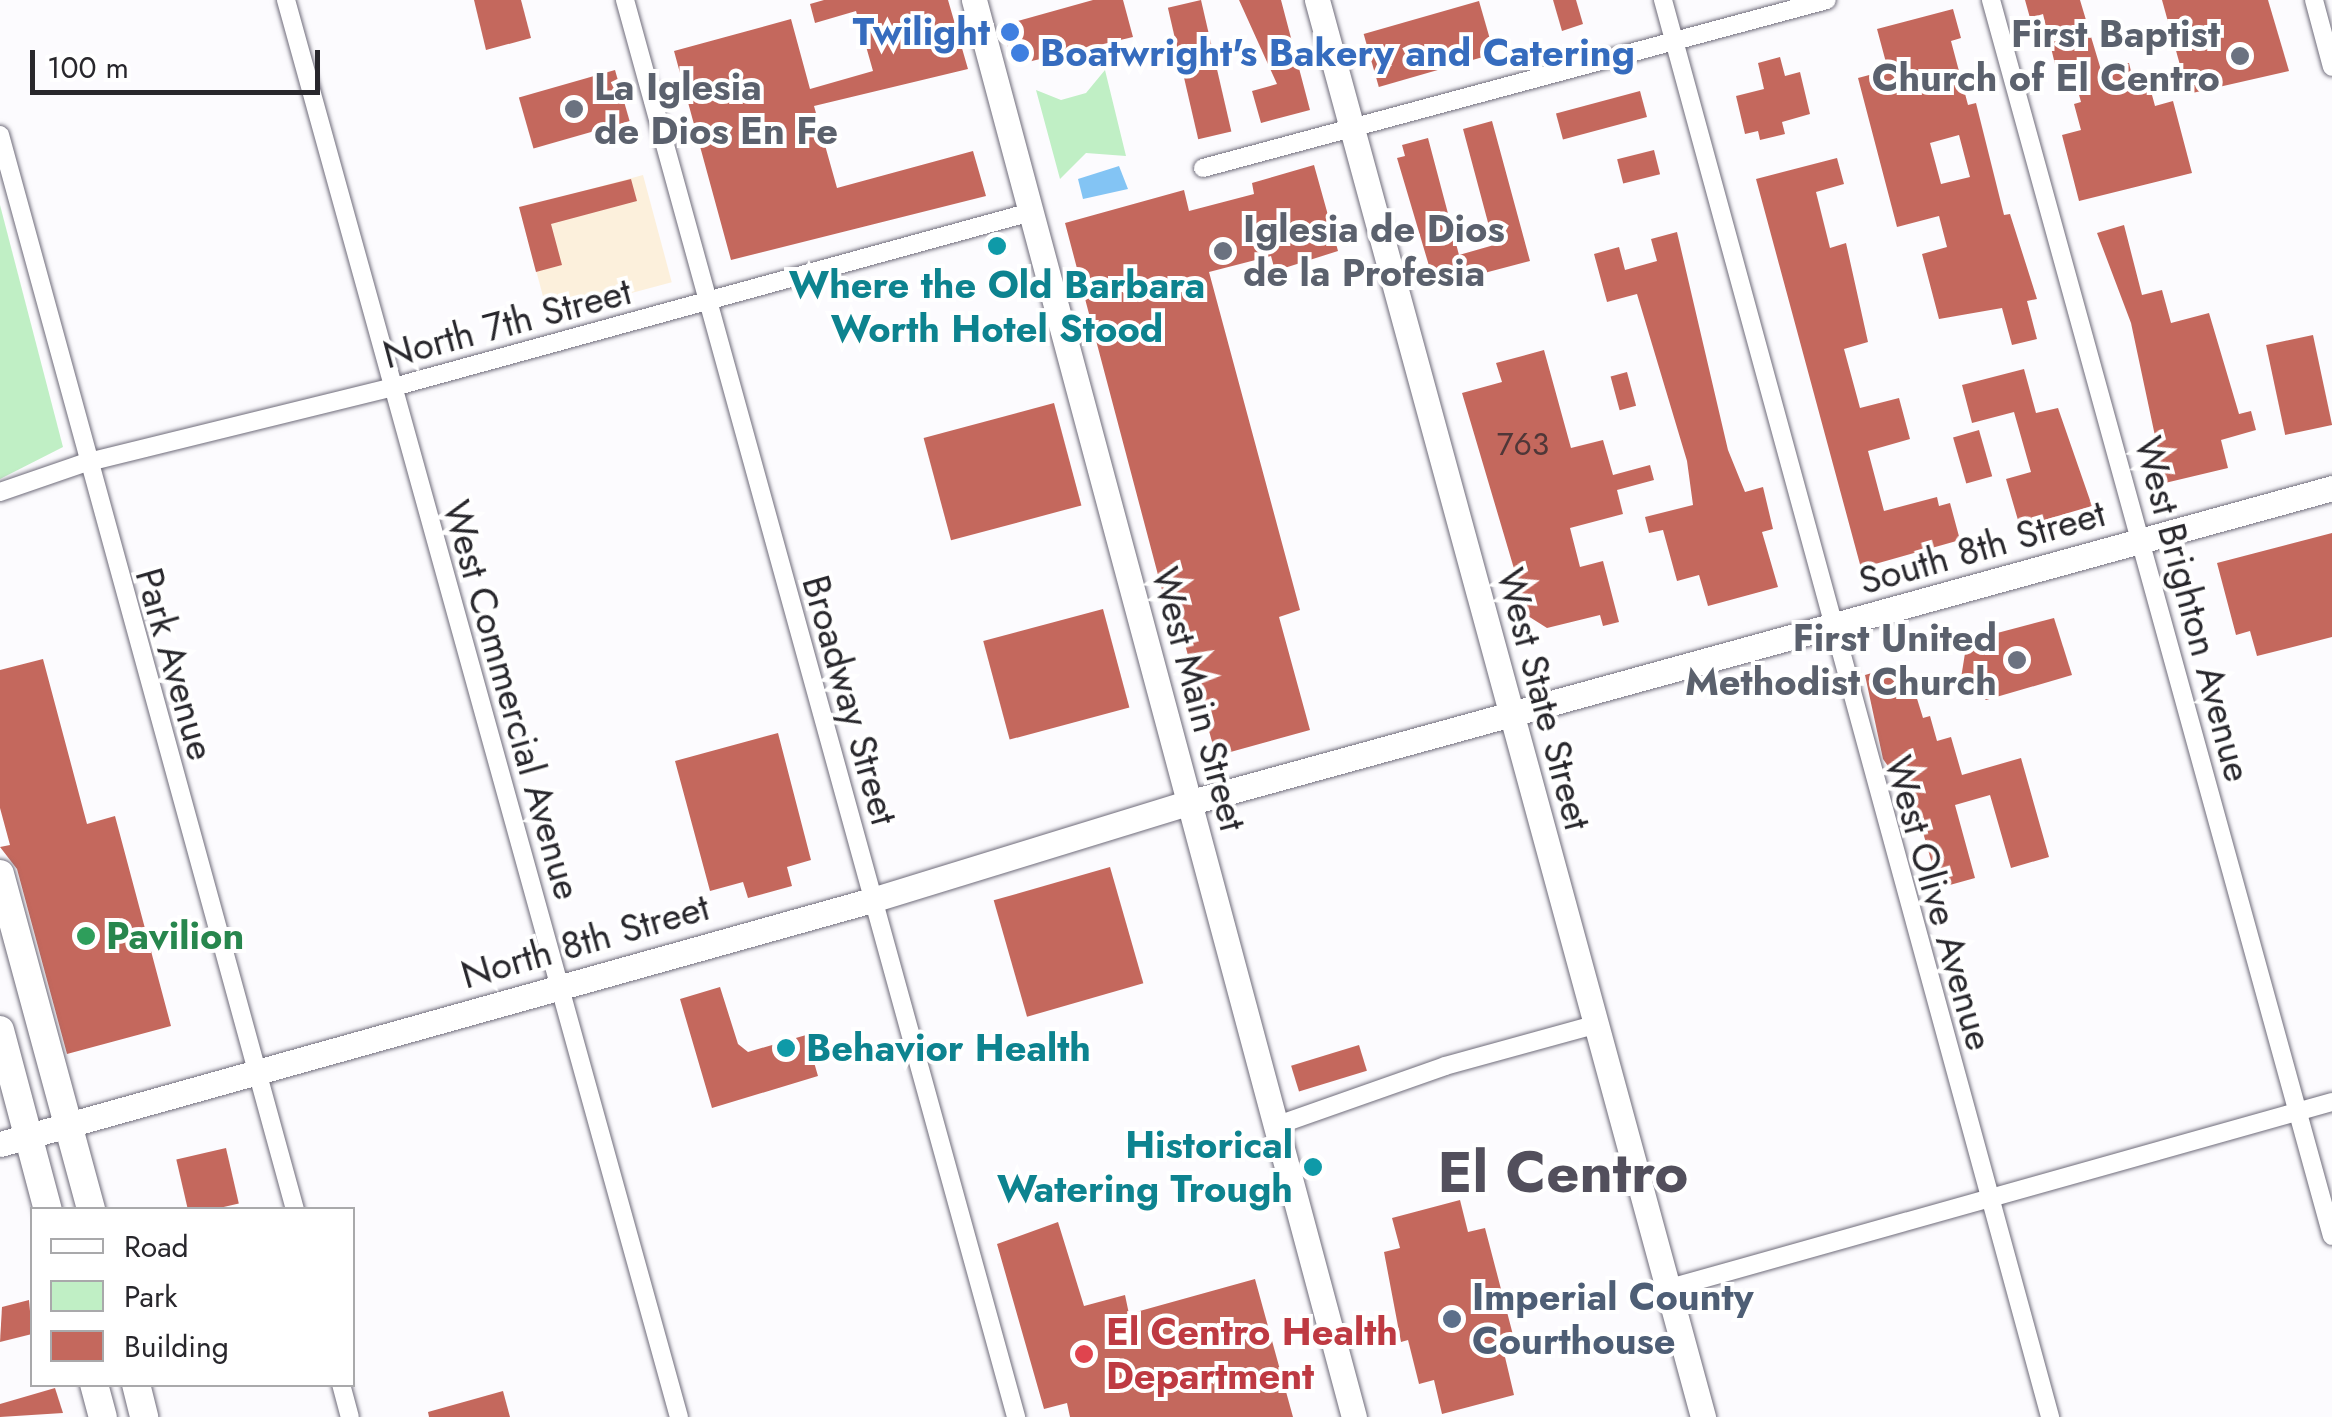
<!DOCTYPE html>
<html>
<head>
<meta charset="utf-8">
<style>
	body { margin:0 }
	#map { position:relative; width:2332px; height:1417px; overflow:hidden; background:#fcfbfe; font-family:Jost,sans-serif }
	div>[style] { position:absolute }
	.commercial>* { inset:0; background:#fcf0dc; transform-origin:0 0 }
	.green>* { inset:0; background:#c0efc5 }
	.water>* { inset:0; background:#83c4f4 }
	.building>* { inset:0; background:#c4685d; transform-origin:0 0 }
	.roads { filter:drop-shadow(0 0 2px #6f6c7a) drop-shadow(0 0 2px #6f6c7a) }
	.street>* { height:18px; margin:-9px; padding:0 9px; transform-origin:9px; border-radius:9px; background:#fff }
	.secondary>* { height:25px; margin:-12.5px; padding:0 12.5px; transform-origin:12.5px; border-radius:12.5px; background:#fff }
	.primary>* { height:28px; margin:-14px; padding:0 14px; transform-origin:14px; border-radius:14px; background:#fff }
	.dots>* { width:28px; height:28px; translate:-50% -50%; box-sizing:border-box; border:5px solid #fff; border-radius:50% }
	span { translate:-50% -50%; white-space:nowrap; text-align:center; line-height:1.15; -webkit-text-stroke:8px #fff; paint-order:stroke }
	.number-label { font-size:32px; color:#4f3738 }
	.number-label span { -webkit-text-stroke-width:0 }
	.shop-label { font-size:38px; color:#366cbe; font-weight:700 }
	.right { translate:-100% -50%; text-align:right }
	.left { translate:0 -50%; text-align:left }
	.worship-label { font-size:38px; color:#5b616d; font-weight:700 }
	.culture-label { font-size:38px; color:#0d838f; font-weight:700 }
	.street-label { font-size:38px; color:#28272c }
	.leisure-label { font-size:38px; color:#27864d; font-weight:700 }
	.service-label { font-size:38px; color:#4e5e75; font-weight:700 }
	.health-label { font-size:38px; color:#be3a42; font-weight:700 }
	.town-label { font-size:58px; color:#524f5c; font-weight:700 }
	.legend { position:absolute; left:30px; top:1207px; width:325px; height:180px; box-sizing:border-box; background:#fff; border:2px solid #a9a9ab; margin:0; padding:12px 18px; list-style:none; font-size:30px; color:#28272c }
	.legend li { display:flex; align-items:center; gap:20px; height:50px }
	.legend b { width:50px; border:2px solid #a9a9ab }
	.scale { position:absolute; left:30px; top:50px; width:290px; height:45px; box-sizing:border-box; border:5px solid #28272c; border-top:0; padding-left:12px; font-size:30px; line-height:35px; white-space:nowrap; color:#28272c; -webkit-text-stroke:8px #fff; paint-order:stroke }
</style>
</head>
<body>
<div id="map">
	<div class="commercial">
		<i style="left:643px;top:175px;width:111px;height:128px;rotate:75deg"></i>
	</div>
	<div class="green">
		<i style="clip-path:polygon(1105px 70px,1126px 156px,1086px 153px,1060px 179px,1036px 90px,1061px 100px,1086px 93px)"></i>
		<i style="clip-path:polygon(0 205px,63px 447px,0 479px)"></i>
	</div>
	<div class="water">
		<i style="clip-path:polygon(1119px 166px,1128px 189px,1083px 199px,1078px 179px)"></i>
	</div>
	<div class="building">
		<i style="clip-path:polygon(474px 0,521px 0,531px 38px,486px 50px)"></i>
		<i style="clip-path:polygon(824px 0,948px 0,968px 69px,814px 106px,837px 188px,973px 151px,986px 196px,731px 260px,674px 51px,791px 19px,810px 89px,873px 71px,856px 11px,815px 23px,810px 4px)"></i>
		<i style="clip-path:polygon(1093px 0,1123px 0,1133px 37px,1015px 65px,1000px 26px)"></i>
		<i style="left:1201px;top:0;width:135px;height:34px;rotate:77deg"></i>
		<i style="clip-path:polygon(1239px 0,1281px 0,1310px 110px,1261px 123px,1252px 91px,1277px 84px)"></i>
		<i style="clip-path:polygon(1553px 0,1576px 0,1583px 24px,1562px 31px)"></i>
		<i style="clip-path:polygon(2025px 0,2080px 0,2101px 70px,2129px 63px,2135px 88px,2149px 84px,2155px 106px,2173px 101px,2192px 173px,2079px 201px,2062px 135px,2081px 130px,2074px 104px,2081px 102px,2073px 73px,2058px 77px,2043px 14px,2030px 18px)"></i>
		<i style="clip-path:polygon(2162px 0,2268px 0,2289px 71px,2188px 94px)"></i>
		<i style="left:1479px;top:1px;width:55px;height:120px;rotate:74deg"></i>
		<i style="clip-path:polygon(evenodd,1953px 9px,1961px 38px,1951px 41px,1968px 105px,1976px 103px,2004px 215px,2010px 214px,2037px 299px,2027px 301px,2037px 339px,2012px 345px,2002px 308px,1939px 319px,1922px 254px,1947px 247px,1939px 216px,1897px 227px,1858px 78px,1888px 70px,1877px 29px,1953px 9px,1959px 135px,1970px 177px,1941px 184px,1930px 143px,1959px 135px)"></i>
		<i style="clip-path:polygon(1780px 57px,1785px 76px,1800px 72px,1810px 114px,1782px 122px,1785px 134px,1760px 140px,1758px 131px,1745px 134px,1736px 96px,1764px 89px,1758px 63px)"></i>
		<i style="left:615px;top:70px;width:53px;height:100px;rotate:74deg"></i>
		<i style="left:1640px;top:91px;width:27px;height:87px;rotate:75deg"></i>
		<i style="clip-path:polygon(1492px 121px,1530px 261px,1435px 286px,1397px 158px,1405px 156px,1402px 145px,1428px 138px,1459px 255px,1494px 245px,1463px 129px)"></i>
		<i style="left:1654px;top:150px;width:25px;height:38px;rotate:76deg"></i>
		<i style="clip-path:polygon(1837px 158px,1844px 184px,1816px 192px,1830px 248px,1846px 243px,1868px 342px,1844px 349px,1860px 408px,1899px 398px,1910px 439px,1868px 451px,1884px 511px,1937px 497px,1939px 506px,1950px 503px,1960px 540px,1861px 568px,1756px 179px)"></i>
		<i style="clip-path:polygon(1314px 165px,1338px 251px,1275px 271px,1271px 256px,1209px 272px,1300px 610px,1279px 617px,1310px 730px,1216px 756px,1184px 641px,1176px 643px,1065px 223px,1184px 190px,1189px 211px,1254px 194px,1252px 183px)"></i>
		<i style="clip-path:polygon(631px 179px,637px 201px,551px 224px,562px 265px,536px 272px,519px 207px)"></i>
		<i style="clip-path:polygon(2124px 225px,2142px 295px,2162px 290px,2171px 323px,2209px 313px,2239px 414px,2251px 411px,2256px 430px,2221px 440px,2228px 468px,2165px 483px,2131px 323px,2097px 233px)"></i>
		<i style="clip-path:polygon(1677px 232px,1728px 450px,1745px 492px,1763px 487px,1773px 529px,1762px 532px,1778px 587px,1708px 606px,1699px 575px,1677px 581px,1663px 530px,1649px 533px,1645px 517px,1693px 505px,1687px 461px,1637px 294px,1607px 302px,1594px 254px,1619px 247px,1625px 270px,1657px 261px,1651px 239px)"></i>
		<i style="left:2313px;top:335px;width:92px;height:48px;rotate:78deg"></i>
		<i style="clip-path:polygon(1544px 350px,1571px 448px,1603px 440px,1613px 475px,1650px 465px,1654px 480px,1617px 490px,1623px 514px,1570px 528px,1580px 567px,1603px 561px,1619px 622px,1603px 626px,1600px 615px,1547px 628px,1528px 616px,1462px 393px,1502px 382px,1496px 363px)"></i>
		<i style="clip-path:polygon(2024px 369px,2036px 413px,2058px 408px,2092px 506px,2020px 527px,2006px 479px,2031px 472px,2014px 412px,1972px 423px,1962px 385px)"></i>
		<i style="left:1627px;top:372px;width:35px;height:17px;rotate:75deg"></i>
		<i style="left:1054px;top:403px;width:106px;height:135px;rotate:75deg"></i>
		<i style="left:1979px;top:430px;width:48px;height:27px;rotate:74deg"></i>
		<i style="clip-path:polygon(2332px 533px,2332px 637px,2257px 656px,2250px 631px,2236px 635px,2217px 563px)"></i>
		<i style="left:1103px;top:609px;width:102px;height:124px;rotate:75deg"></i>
		<i style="clip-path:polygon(2054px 618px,2072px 675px,1986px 700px,1961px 678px,1967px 641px)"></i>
		<i style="clip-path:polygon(43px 659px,87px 824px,115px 816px,171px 1026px,67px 1054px,17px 869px,0 847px,10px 845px,0 808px,0 670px)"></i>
		<i style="clip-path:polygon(1906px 663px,1923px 718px,1930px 716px,1937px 741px,1951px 737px,1962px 775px,2021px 758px,2049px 857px,2011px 868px,1990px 795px,1955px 805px,1975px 878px,1939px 888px,1905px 770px,1893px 773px,1883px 759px,1865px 675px)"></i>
		<i style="clip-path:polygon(778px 733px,811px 860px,787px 867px,792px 886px,748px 898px,743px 882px,710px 891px,675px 761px)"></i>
		<i style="left:1110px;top:867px;width:121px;height:121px;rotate:74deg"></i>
		<i style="clip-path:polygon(720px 987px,738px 1044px,748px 1052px,806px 1035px,818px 1076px,712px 1108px,680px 999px)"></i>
		<i style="left:1359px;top:1045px;width:27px;height:71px;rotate:73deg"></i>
		<i style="left:226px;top:1148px;width:57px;height:51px;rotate:77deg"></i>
		<i style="clip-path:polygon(1460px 1200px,1468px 1232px,1485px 1228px,1518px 1354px,1505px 1357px,1514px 1395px,1442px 1414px,1434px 1380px,1419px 1384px,1408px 1340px,1401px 1342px,1384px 1252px,1400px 1248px,1392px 1218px)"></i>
		<i style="clip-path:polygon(1058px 1222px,1084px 1306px,1125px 1295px,1129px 1314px,1255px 1279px,1293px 1417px,1070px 1417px,1067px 1403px,1044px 1409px,997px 1244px)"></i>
		<i style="clip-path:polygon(29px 1300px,32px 1334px,0 1342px,2px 1307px)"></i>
		<i style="clip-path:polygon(55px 1388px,63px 1413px,0 1417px,0 1404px)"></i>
		<i style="clip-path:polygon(503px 1391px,510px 1417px,429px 1417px,428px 1412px)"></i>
	</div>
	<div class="roads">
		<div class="street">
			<i style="left:286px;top:0;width:1470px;rotate:74.5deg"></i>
			<i style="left:625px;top:0;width:1470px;rotate:74.57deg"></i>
			<i style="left:1663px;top:0;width:1469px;rotate:74.72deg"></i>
			<i style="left:1991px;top:0;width:1282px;rotate:74.58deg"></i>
			<i style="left:2314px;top:0;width:69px;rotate:75deg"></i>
			<i style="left:0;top:135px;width:1115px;rotate:74.65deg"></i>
			<i style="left:1203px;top:168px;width:646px;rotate:-15.07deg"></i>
			<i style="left:0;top:492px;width:89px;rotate:-19deg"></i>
			<i style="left:84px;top:463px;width:315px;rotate:-13.8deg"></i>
			<i style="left:390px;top:388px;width:665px;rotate:-15.35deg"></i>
			<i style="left:1275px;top:1126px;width:180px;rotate:-19.4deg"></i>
			<i style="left:1445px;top:1066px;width:155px;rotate:-15.4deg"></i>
			<i style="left:1670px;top:1288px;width:688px;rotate:-15.69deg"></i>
			<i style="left:341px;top:1384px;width:34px;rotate:75deg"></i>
		</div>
		<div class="secondary">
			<i style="left:974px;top:0;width:1467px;rotate:74.99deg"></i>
			<i style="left:1317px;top:0;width:1469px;rotate:74.76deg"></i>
			<i style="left:0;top:1144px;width:905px;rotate:-15.63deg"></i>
			<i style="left:872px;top:900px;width:331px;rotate:-17.1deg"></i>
			<i style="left:1188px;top:803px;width:1187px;rotate:-15.39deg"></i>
		</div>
		<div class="primary">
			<i style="left:0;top:874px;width:348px;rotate:74.8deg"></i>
			<i style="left:0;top:1030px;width:186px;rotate:75.1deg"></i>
			<i style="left:94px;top:1384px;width:34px;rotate:75deg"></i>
			<i style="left:136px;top:1384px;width:34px;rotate:76deg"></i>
		</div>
	</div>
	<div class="dots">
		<i style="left:1010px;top:32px;background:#3f7fe0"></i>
		<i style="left:1020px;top:53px;background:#3f7fe0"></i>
		<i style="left:2240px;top:56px;background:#6b7280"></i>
		<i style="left:574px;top:109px;background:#6b7280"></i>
		<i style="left:997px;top:246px;background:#0f9aa8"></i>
		<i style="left:1223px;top:251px;background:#6b7280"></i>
		<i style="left:2017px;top:660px;background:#6b7280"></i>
		<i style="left:86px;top:936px;background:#2e9e5b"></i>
		<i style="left:786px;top:1048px;background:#0f9aa8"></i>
		<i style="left:1313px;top:1167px;background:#0f9aa8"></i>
		<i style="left:1452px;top:1319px;background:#5c6f8a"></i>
		<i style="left:1084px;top:1354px;background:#e0444e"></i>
	</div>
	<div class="number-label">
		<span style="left:1523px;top:444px">763</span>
	</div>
	<div class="shop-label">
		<span class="right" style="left:990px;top:32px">Twilight</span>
		<span class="left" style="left:1040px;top:53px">Boatwright's Bakery and Catering</span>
	</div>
	<div class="worship-label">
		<span class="right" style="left:2220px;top:56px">First Baptist<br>Church of El Centro</span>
		<span class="left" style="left:594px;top:109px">La Iglesia<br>de Dios En Fe</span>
		<span class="left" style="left:1243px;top:251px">Iglesia de Dios<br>de la Profesia</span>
		<span class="right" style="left:1997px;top:660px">First United<br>Methodist Church</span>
	</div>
	<div class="culture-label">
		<span style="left:997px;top:307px">Where the Old Barbara<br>Worth Hotel Stood</span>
		<span class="left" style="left:806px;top:1048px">Behavior Health</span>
		<span class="right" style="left:1293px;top:1167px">Historical<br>Watering Trough</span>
	</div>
	<div class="street-label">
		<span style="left:507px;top:323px;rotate:-15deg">North 7th Street</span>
		<span style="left:1982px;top:547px;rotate:-16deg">South 8th Street</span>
		<span style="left:2193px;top:609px;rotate:75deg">West Brighton Avenue</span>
		<span style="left:175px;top:664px;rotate:74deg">Park Avenue</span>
		<span style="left:1199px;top:699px;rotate:75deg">West Main Street</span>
		<span style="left:1544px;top:699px;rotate:75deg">West State Street</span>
		<span style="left:512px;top:700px;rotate:74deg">West Commercial Avenue</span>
		<span style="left:850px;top:700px;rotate:74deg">Broadway Street</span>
		<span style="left:1939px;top:903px;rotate:74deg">West Olive Avenue</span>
		<span style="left:585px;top:941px;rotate:-16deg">North 8th Street</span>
	</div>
	<div class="leisure-label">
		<span class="left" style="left:106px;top:936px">Pavilion</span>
	</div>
	<div class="service-label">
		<span class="left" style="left:1472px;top:1319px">Imperial County<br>Courthouse</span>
	</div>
	<div class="health-label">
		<span class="left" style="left:1106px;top:1354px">El Centro Health<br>Department</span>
	</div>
	<div class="town-label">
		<span style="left:1563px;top:1172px">El Centro</span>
	</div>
	<ul class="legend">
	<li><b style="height:12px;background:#fff"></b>Road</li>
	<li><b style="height:28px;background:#c0efc5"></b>Park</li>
	<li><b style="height:28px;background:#c4685d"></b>Building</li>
	</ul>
	<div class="scale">100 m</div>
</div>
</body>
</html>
